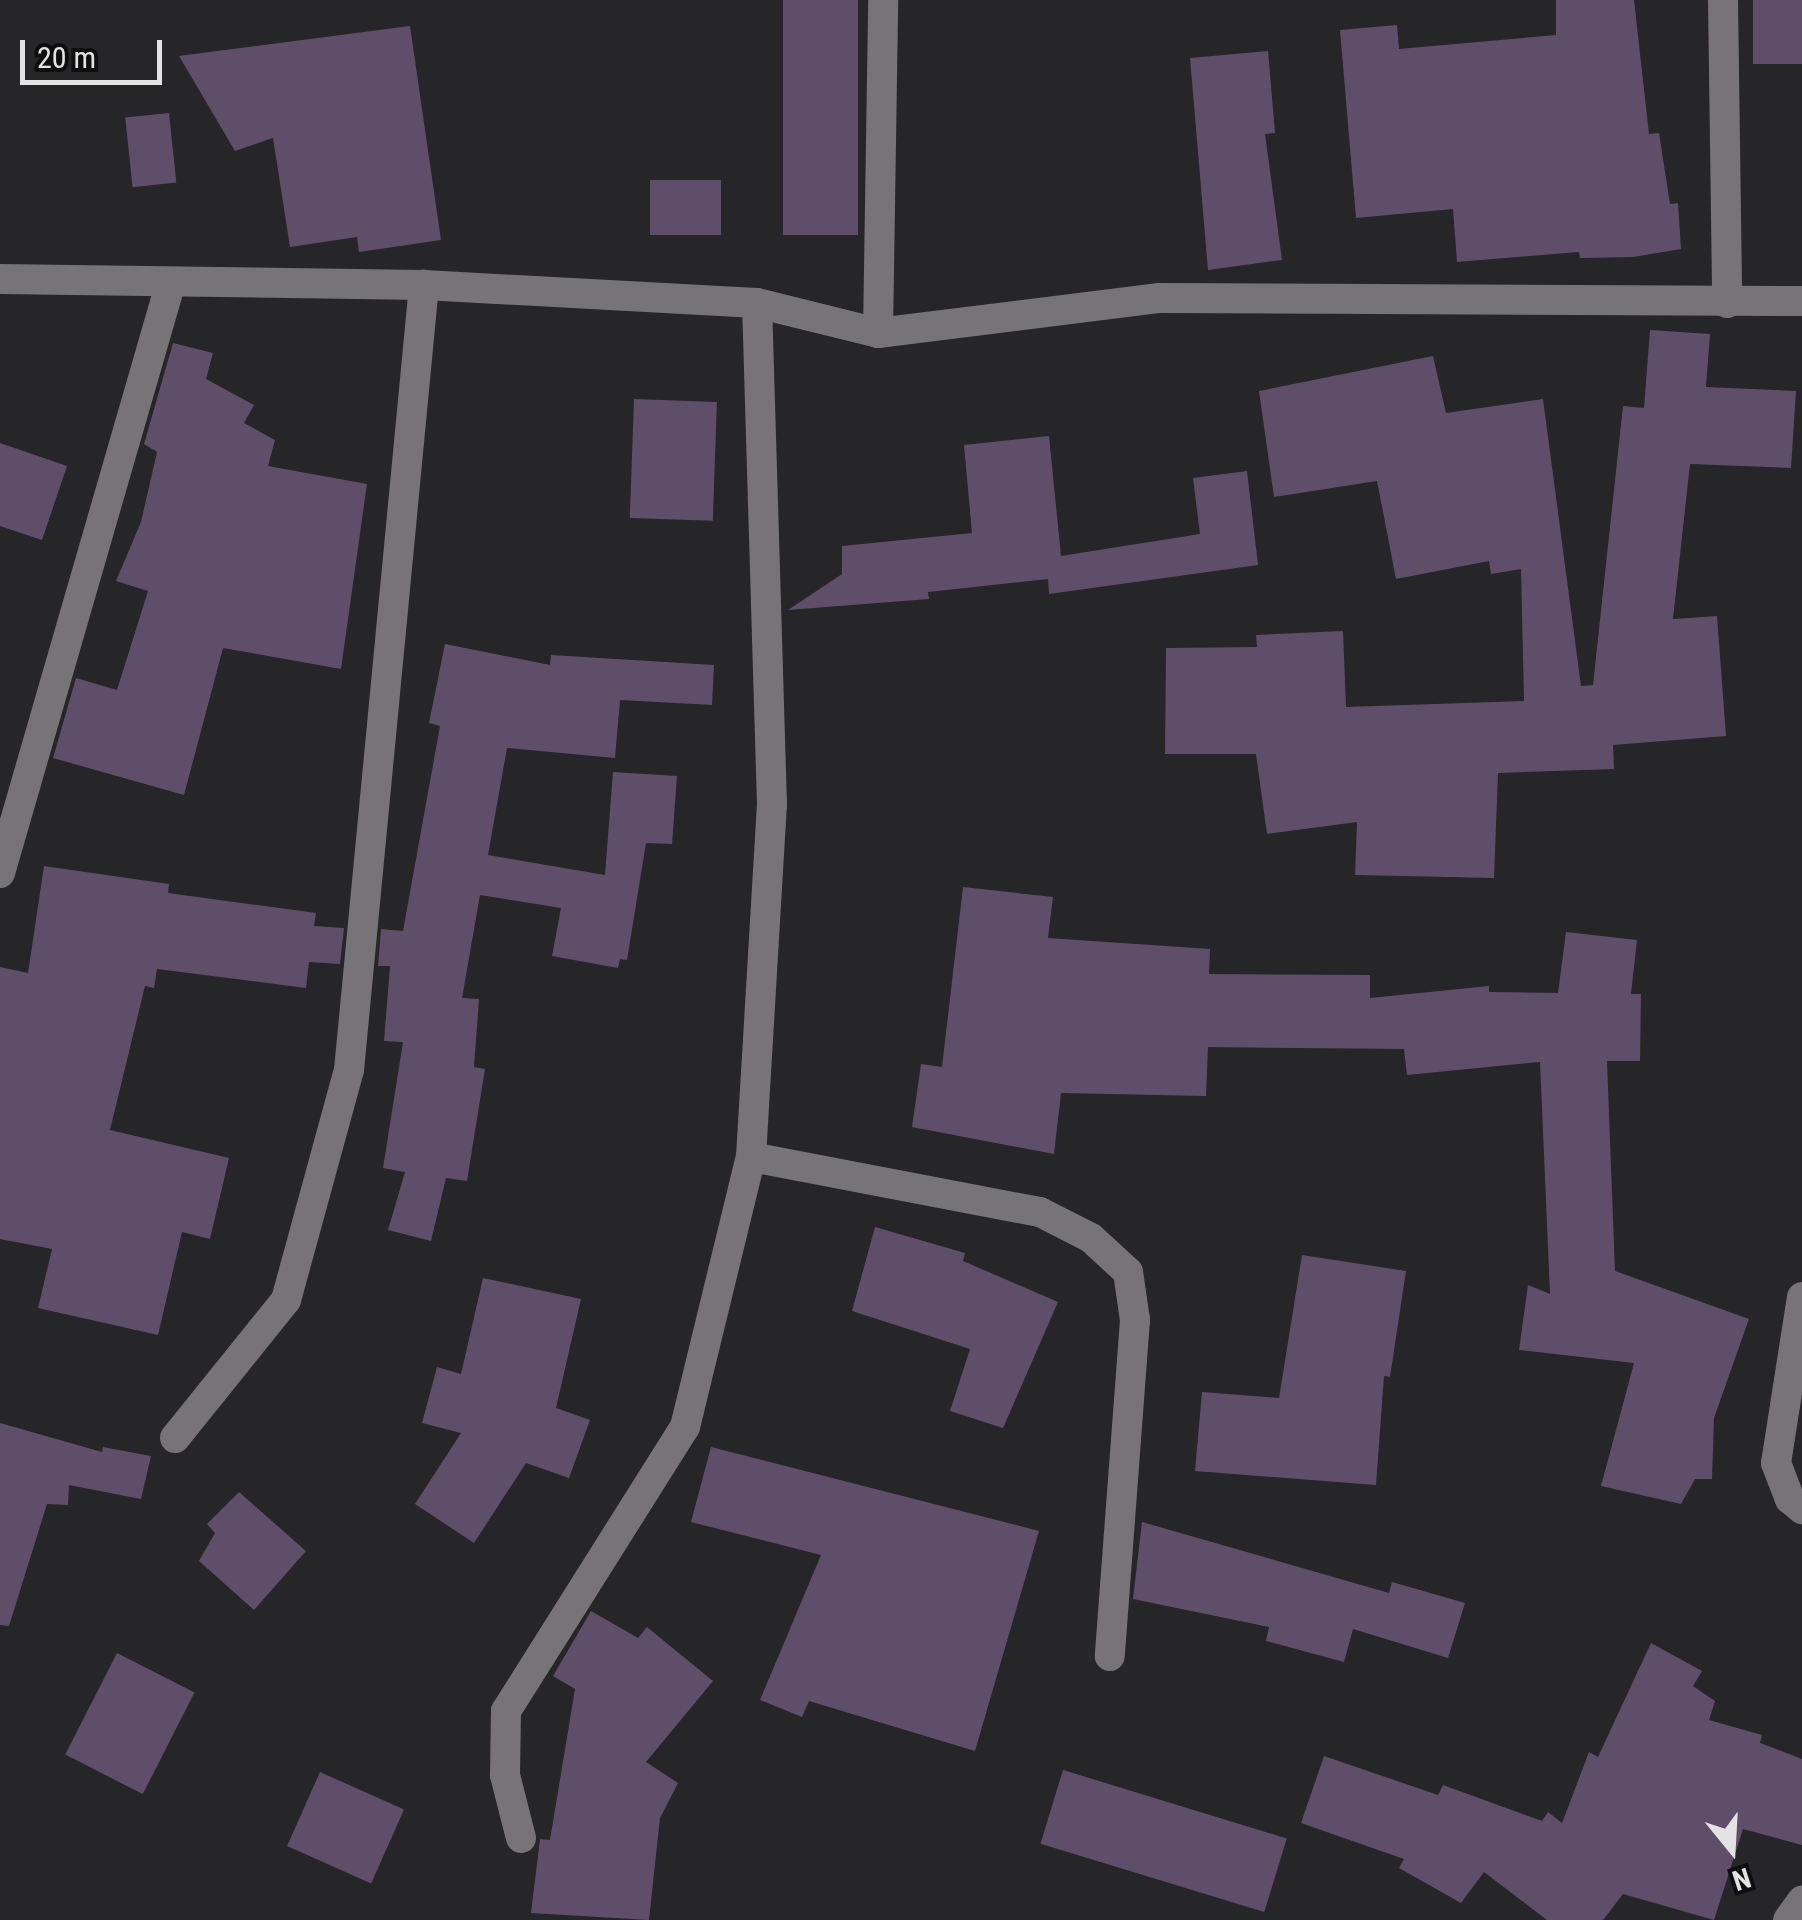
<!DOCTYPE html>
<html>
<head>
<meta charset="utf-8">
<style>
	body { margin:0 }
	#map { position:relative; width:1802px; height:1920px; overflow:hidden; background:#262527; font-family:"Roboto Condensed",sans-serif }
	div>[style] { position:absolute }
	.building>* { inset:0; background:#5f4e6a; transform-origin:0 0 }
	.minor>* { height:30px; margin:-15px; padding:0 15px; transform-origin:15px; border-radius:15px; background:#767477 }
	span { translate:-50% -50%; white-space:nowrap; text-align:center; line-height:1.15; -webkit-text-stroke:10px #0f0e0f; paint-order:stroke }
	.north { position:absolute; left:1682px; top:1800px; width:100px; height:100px; -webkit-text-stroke:8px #0f0e0f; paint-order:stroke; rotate:162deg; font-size:28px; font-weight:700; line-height:40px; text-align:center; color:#e4e3e4 }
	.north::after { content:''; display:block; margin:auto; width:35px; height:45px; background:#e4e3e4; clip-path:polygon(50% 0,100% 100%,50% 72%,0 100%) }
	.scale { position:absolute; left:20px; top:40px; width:142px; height:45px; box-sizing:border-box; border:5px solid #e4e3e4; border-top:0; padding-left:12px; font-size:30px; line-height:35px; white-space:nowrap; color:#e4e3e4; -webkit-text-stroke:8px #0f0e0f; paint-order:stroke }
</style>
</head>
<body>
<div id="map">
	<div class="building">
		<i style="left:783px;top:0;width:75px;height:235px"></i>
		<i style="clip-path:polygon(1556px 0,1634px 0,1649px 134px,1659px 133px,1670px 204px,1678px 203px,1681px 249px,1633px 257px,1580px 258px,1579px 252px,1457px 262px,1453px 209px,1356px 218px,1340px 30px,1397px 25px,1399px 49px,1556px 35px)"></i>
		<i style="left:1753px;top:0;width:49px;height:64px"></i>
		<i style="clip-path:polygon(410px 26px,441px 240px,359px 252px,357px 237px,290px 247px,273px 138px,235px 151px,179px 56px)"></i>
		<i style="clip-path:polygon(1268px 51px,1275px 133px,1265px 134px,1282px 260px,1208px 270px,1190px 58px)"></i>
		<i style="left:169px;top:113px;width:70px;height:44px;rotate:84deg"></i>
		<i style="left:650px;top:180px;width:71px;height:55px"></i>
		<i style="clip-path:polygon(1650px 330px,1710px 334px,1706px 387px,1796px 391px,1791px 468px,1690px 464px,1673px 619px,1717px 616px,1726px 736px,1613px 745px,1614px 769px,1498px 773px,1494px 878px,1355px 875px,1357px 822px,1267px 834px,1256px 754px,1165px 754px,1166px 648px,1257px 647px,1256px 635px,1343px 631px,1346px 707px,1524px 701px,1521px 569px,1491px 574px,1489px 561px,1396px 579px,1377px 481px,1274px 497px,1259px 391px,1433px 356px,1446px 413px,1543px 399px,1581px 686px,1593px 685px,1623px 406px,1644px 408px)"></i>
		<i style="clip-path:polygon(173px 343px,213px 353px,206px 379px,254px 405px,244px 423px,275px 440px,268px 466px,367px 484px,341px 669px,223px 648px,184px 795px,53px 758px,76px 678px,117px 690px,148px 591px,116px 581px,141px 522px,157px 452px,144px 444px)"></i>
		<i style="left:634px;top:399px;width:83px;height:119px;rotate:2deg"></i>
		<i style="clip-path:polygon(1049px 436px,1061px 556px,1200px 534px,1193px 478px,1247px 471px,1258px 565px,1049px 594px,1048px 579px,928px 592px,929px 599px,788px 610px,842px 574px,842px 546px,972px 533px,964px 445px)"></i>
		<i style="clip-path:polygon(0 443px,67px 466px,42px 540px,0 526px)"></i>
		<i style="clip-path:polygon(445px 644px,550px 665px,551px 655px,714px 665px,712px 705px,620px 700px,615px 758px,507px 748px,488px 855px,605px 875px,613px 772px,677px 776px,672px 844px,646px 843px,627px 960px,620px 959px,618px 968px,552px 956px,561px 908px,480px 895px,462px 998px,479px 999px,474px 1067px,485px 1069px,467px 1181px,446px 1178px,431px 1241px,388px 1230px,405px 1172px,383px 1168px,403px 1042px,384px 1041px,390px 966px,378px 966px,381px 929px,403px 931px,440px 726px,429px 723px)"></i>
		<i style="clip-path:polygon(44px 866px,169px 884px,168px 893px,316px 913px,314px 926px,344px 928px,340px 964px,309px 962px,306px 988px,157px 969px,154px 988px,145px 986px,110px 1130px,229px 1158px,210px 1239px,182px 1232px,158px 1335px,38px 1308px,52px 1249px,0 1239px,0 967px,28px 973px)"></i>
		<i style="clip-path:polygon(963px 887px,1053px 897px,1048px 938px,1210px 949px,1209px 974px,1370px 975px,1370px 998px,1489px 986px,1489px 992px,1558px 993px,1566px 932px,1637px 940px,1631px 994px,1641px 994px,1640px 1061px,1607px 1061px,1615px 1271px,1749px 1319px,1714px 1418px,1712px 1479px,1695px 1479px,1681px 1504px,1601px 1486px,1634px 1363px,1519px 1350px,1528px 1285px,1550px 1294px,1540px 1062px,1407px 1075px,1404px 1049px,1208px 1047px,1206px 1096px,1061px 1093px,1054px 1154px,912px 1127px,921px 1064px,942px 1067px)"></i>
		<i style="clip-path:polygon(875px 1227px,965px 1253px,963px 1261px,1058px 1302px,1003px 1428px,950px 1411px,970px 1349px,852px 1311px)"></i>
		<i style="clip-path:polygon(1302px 1255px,1406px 1271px,1390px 1377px,1384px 1376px,1376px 1485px,1195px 1471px,1202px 1392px,1279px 1398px)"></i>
		<i style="clip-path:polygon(483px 1278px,581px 1299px,556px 1408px,590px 1420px,569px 1478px,526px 1463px,474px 1543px,415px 1504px,461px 1433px,422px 1423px,437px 1367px,461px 1374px)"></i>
		<i style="clip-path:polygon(0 1423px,102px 1452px,103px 1447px,151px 1456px,141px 1499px,69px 1485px,68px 1505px,47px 1504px,9px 1626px,0 1625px)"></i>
		<i style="clip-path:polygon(711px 1447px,1039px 1531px,975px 1751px,809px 1701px,802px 1717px,760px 1700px,821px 1555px,691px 1522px)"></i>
		<i style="clip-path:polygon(239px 1492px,306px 1551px,254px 1610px,199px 1561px,215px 1533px,207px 1524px)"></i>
		<i style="clip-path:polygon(1142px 1522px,1389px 1593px,1392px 1582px,1465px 1603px,1448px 1658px,1353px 1629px,1344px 1662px,1266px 1641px,1269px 1627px,1133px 1599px)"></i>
		<i style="clip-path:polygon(591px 1611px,638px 1638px,647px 1627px,713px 1681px,646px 1762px,678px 1783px,660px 1818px,649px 1920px,531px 1913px,540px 1839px,550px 1840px,575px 1689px,553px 1676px)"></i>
		<i style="clip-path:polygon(1651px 1643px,1702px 1671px,1693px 1686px,1715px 1701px,1709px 1720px,1762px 1735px,1760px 1743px,1802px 1759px,1802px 1845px,1743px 1829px,1714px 1920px,1623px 1894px,1603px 1920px,1547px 1920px,1484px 1872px,1461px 1903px,1399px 1868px,1404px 1859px,1301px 1823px,1324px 1756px,1438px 1795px,1443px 1785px,1542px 1821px,1548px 1812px,1562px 1823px,1589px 1752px,1598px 1757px)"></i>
		<i style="left:117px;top:1653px;width:87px;height:114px;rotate:27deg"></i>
		<i style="left:1063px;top:1770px;width:234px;height:77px;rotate:17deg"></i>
		<i style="left:320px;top:1772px;width:92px;height:81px;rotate:24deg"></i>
	</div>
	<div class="minor">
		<i style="left:1723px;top:0;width:303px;rotate:89.2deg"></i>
		<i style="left:0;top:279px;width:424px;rotate:0.8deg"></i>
		<i style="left:424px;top:285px;width:333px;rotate:3.1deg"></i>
		<i style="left:757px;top:303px;width:125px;rotate:13.9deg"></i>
		<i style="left:878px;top:333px;width:284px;rotate:-7.1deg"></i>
		<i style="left:1160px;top:298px;width:642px;rotate:0.27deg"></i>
		<i style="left:878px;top:333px;width:333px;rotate:-89.1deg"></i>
		<i style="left:0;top:873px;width:612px;rotate:-73.87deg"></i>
		<i style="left:751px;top:1157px;width:294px;rotate:10.8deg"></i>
		<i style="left:1040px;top:1212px;width:57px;rotate:27deg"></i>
		<i style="left:1091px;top:1238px;width:50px;rotate:42.6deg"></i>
		<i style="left:1128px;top:1272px;width:49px;rotate:81.7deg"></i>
		<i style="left:1135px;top:1320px;width:337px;rotate:94.3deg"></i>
		<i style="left:1802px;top:1297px;width:168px;rotate:98.9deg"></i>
		<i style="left:1776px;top:1463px;width:39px;rotate:69deg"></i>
		<i style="left:1790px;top:1499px;width:16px;rotate:40deg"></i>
		<i style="left:175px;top:1438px;width:177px;rotate:-51.2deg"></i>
		<i style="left:286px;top:1300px;width:238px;rotate:-74.7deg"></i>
		<i style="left:349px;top:1070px;width:789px;rotate:-84.54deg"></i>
		<i style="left:521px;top:1838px;width:65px;rotate:-104.3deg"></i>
		<i style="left:505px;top:1775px;width:64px;rotate:-89.1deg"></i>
		<i style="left:506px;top:1711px;width:336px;rotate:-57.8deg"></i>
		<i style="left:685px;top:1427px;width:278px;rotate:-76.3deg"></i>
		<i style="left:751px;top:1157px;width:353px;rotate:-86.6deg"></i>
		<i style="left:772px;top:805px;width:502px;rotate:-91.71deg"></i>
		<i style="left:1788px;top:1920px;width:24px;rotate:-54deg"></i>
	</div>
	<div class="north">N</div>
	<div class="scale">20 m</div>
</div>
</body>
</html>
